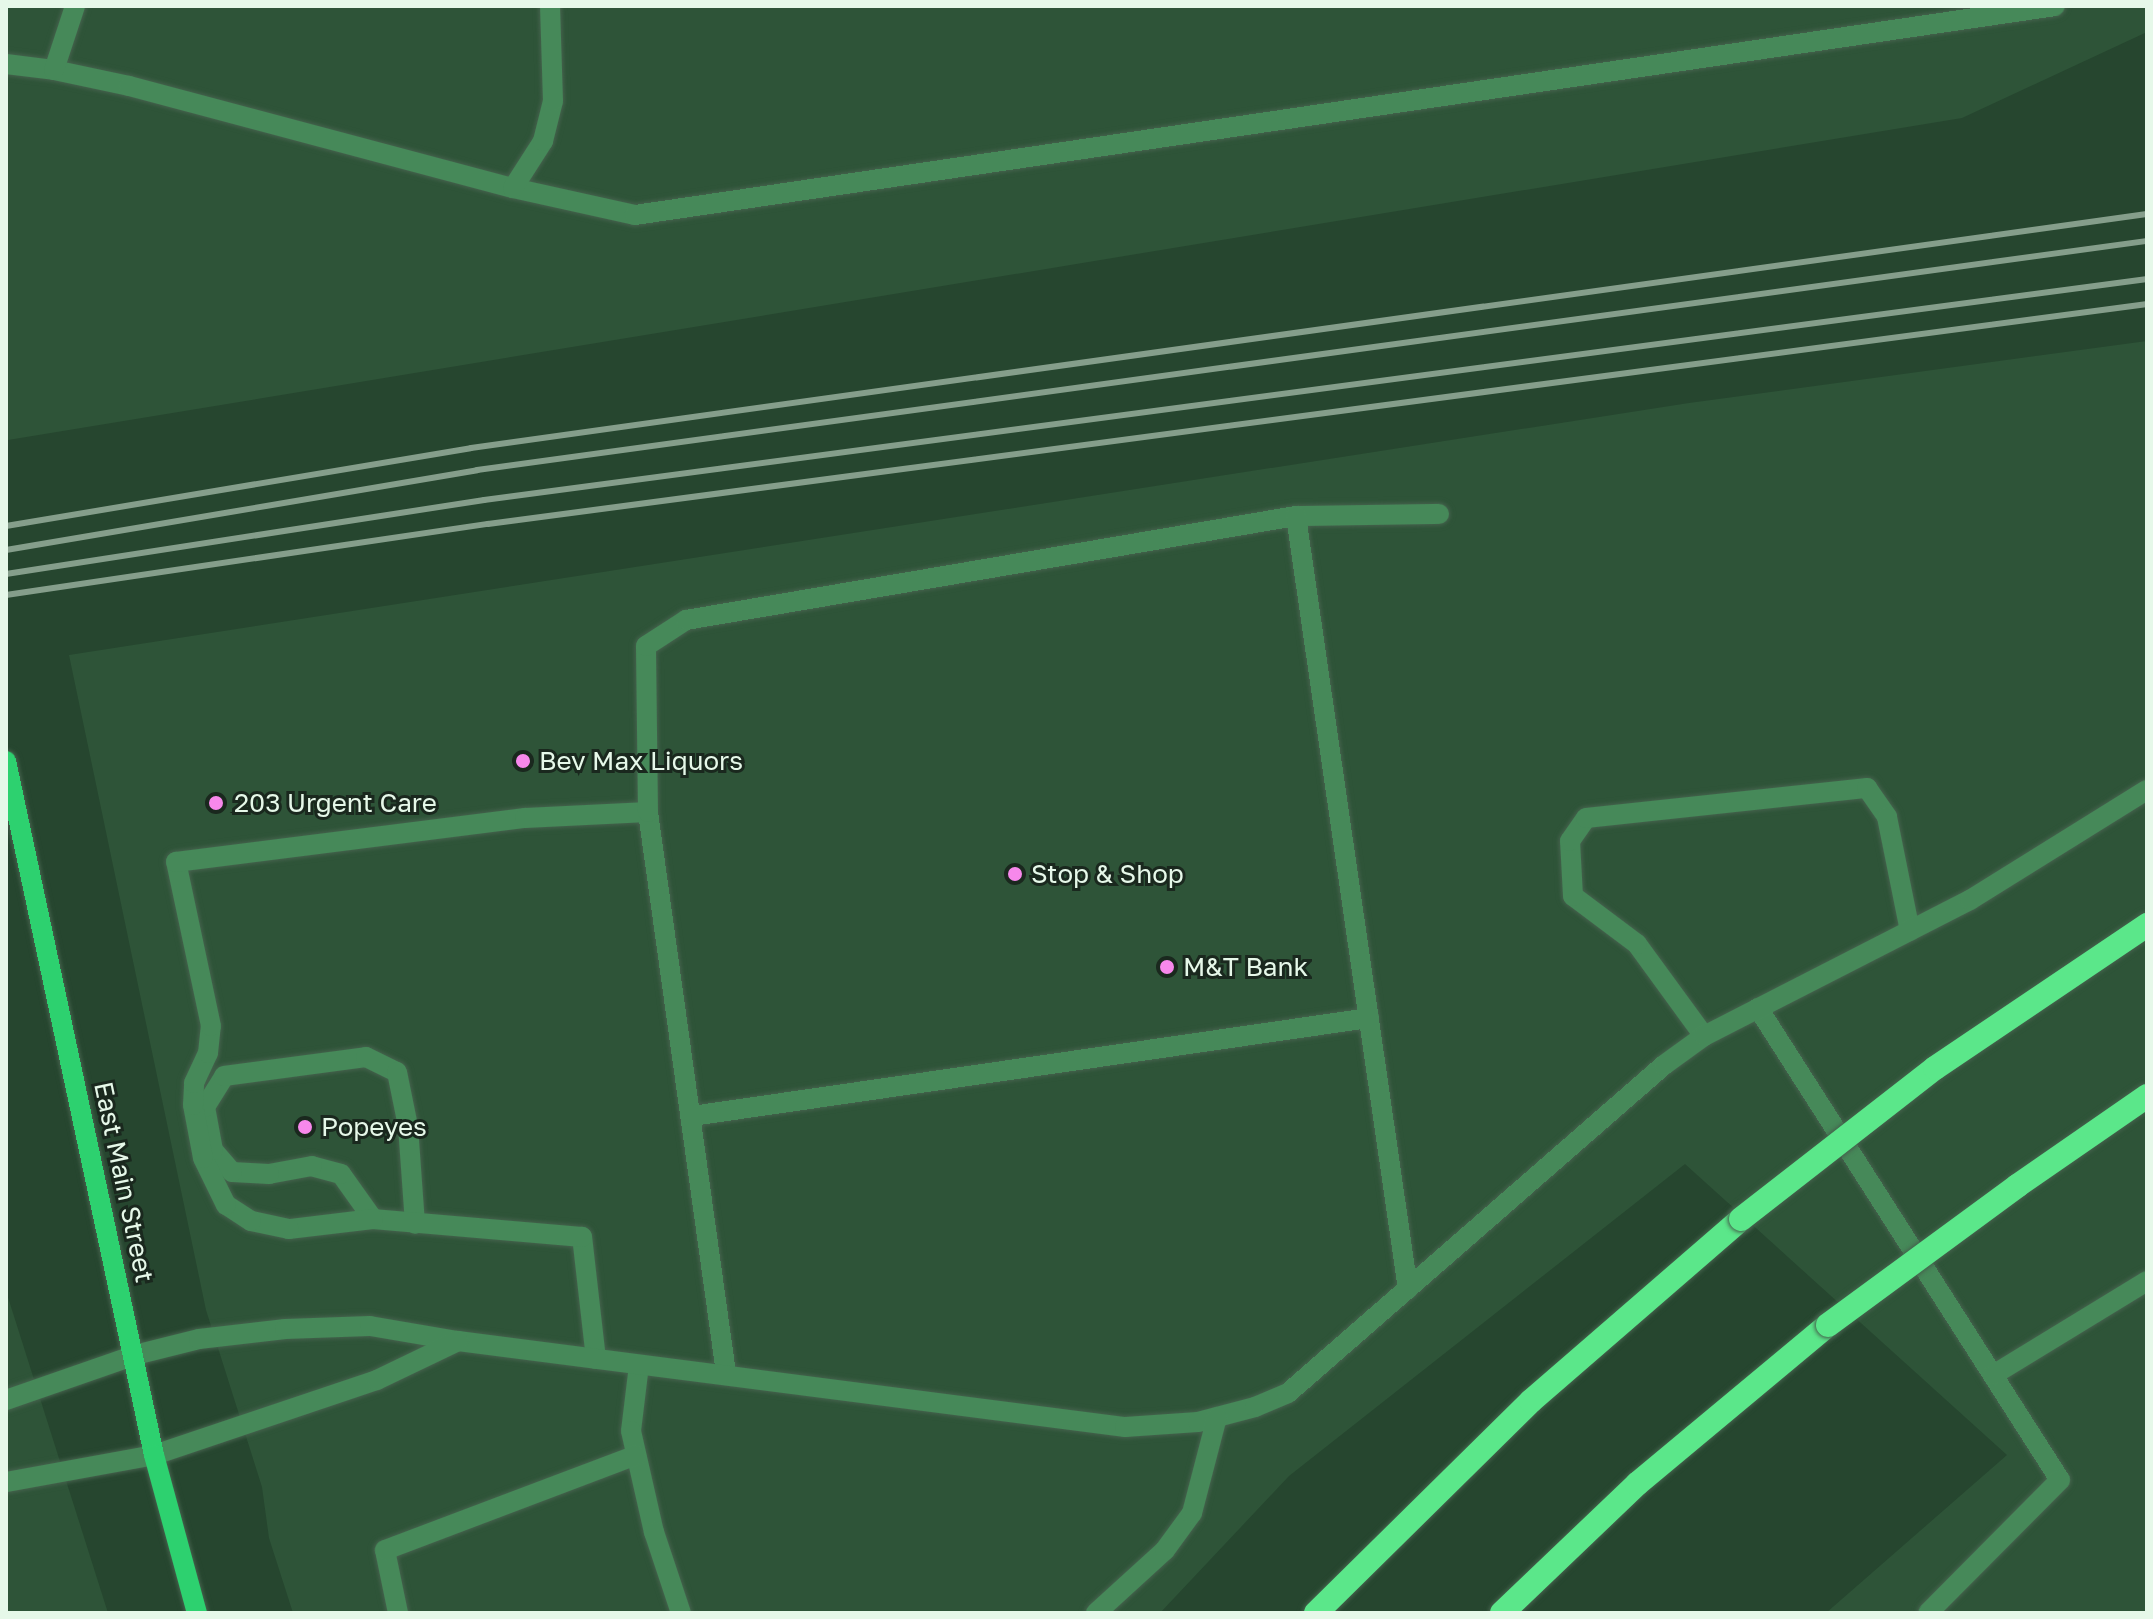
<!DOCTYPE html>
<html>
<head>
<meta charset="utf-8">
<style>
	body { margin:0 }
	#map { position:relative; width:2153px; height:1619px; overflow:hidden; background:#26462f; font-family:"Golos Text",sans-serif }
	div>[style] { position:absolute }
	.built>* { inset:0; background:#2e5438 }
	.roads { filter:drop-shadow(0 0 2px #45624d) drop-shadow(0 0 2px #45624d) }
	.minor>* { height:20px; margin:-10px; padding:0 10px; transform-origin:10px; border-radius:10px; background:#468959 }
	.major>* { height:20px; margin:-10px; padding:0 10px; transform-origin:10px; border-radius:10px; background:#2dd16f }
	.highway>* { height:24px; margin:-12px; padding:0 12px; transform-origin:12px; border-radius:12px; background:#5be78a }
	.rail>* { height:6px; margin:-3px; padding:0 3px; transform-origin:3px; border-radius:3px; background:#859e8b }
	.bridges { filter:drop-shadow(0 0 2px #45624d) drop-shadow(0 0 2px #45624d) }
	.highway-bridge>* { height:24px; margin:-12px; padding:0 12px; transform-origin:12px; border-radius:12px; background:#5be78a }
	.dots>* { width:22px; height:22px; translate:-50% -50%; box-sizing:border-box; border:4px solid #1a281e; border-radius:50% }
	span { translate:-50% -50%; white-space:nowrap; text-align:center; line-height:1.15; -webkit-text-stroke:6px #1a281e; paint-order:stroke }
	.poi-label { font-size:26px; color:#e6f8e9 }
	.left { translate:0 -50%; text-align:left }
	.street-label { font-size:26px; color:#e6f8e9 }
	.frame { position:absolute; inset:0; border:8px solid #e6f8e9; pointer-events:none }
</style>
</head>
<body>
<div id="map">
	<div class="built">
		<i style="clip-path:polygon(6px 6px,2147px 6px,2147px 32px,1962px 118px,8px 440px)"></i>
		<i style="clip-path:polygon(2147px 341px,2147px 1613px,1826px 1613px,2007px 1455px,1685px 1164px,1289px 1476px,1160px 1613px,293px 1613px,269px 1538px,262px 1487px,206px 1310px,69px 655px,1689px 403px)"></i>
		<i style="clip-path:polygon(6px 1291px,108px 1613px,6px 1613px)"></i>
	</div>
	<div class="roads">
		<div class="minor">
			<i style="left:6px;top:64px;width:48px;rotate:7.1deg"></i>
			<i style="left:54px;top:70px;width:77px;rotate:12deg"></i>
			<i style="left:129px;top:86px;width:397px;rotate:14.9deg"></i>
			<i style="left:513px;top:188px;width:125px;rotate:12.5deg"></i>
			<i style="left:635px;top:215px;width:1435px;rotate:-8.37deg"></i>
			<i style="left:54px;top:70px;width:67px;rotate:-71.8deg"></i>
			<i style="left:513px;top:188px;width:56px;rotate:-57.4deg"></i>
			<i style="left:543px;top:141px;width:41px;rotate:-76deg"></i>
			<i style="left:553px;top:101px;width:95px;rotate:-91.8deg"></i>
			<i style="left:1296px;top:516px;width:143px;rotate:-0.8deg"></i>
			<i style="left:1758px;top:1008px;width:560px;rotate:57.39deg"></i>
			<i style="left:2060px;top:1480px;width:187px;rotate:134.8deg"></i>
			<i style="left:1704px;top:1036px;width:114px;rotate:-126.1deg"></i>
			<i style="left:1637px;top:944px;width:80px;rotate:-143.1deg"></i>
			<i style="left:1573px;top:896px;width:55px;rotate:-93.1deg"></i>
			<i style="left:1570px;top:841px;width:28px;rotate:-55deg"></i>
			<i style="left:1586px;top:818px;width:283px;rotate:-6.1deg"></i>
			<i style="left:1867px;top:788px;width:35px;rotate:55deg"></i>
			<i style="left:1887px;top:817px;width:116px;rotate:78.6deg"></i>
			<i style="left:692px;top:1116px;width:684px;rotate:-8.24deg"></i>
			<i style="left:373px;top:1219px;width:55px;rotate:-125.4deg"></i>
			<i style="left:341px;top:1174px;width:30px;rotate:-165deg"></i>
			<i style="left:312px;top:1166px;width:44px;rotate:169.5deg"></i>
			<i style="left:269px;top:1174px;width:37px;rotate:-177deg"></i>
			<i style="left:232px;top:1172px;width:29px;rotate:-131deg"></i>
			<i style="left:213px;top:1150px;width:44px;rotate:-100.5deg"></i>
			<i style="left:205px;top:1107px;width:36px;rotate:-58deg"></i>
			<i style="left:224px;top:1076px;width:143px;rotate:-7.6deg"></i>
			<i style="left:366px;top:1057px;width:34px;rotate:26deg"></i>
			<i style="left:397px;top:1072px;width:55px;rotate:78.5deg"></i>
			<i style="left:408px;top:1126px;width:98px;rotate:85.9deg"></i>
			<i style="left:596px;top:1359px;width:123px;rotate:-96.5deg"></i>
			<i style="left:582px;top:1237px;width:210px;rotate:-175.1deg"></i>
			<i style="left:373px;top:1219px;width:85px;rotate:173.2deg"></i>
			<i style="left:289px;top:1229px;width:39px;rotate:-168deg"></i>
			<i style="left:251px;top:1221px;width:30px;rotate:-147deg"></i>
			<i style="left:226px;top:1205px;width:52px;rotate:-116.1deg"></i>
			<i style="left:203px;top:1158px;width:54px;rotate:-100.7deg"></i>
			<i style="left:193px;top:1105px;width:22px;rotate:-87deg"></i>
			<i style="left:194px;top:1083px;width:33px;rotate:-65deg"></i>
			<i style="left:208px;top:1053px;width:27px;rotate:-84deg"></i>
			<i style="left:211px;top:1026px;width:168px;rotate:-102deg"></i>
			<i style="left:176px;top:862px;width:352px;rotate:-7.2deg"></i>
			<i style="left:525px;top:818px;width:123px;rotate:-2.8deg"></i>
			<i style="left:639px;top:1365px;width:66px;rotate:96.9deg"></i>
			<i style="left:631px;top:1431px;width:104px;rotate:77.2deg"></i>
			<i style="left:654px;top:1532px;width:85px;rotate:71.6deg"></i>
			<i style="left:726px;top:1373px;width:566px;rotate:-97.92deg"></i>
			<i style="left:648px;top:812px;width:166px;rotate:-90.7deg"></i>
			<i style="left:646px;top:646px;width:48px;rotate:-33deg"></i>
			<i style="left:686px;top:620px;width:619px;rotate:-9.68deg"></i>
			<i style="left:1296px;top:516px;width:781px;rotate:81.76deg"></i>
			<i style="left:1993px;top:1375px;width:180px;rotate:-31.4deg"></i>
			<i style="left:6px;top:1400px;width:137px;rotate:-19.2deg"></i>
			<i style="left:135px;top:1355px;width:66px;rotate:-14deg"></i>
			<i style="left:199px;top:1339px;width:87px;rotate:-6.6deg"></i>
			<i style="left:285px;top:1329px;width:85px;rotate:-2deg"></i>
			<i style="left:370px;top:1326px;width:89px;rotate:9.7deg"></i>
			<i style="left:458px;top:1341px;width:673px;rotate:7.35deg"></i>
			<i style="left:1125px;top:1427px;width:73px;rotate:-3.9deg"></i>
			<i style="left:1198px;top:1422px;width:59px;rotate:-14.7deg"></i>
			<i style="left:1255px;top:1407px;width:36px;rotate:-23deg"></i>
			<i style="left:1288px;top:1393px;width:499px;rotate:-41.1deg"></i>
			<i style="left:1664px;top:1065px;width:49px;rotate:-35.9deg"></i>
			<i style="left:1704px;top:1036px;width:299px;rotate:-27.1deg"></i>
			<i style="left:1970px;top:900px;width:208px;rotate:-31.9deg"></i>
			<i style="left:6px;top:1482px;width:150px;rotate:-10.3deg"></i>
			<i style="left:154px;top:1455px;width:235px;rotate:-18.6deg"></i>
			<i style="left:377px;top:1380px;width:90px;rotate:-25.7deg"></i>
			<i style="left:398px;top:1613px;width:64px;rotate:-101.7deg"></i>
			<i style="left:385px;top:1550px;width:268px;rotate:-20.7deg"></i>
			<i style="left:1096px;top:1613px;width:93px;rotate:-42.4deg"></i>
			<i style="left:1165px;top:1550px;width:46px;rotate:-53.9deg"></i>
			<i style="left:1192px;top:1513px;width:99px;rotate:-75.4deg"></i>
		</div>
		<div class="major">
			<i style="left:6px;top:761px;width:710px;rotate:77.96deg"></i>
			<i style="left:154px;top:1455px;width:164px;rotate:74.8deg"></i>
		</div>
		<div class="highway">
			<i style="left:1316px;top:1613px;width:302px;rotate:-44.6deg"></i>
			<i style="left:1531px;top:1401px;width:278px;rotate:-40.9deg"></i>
			<i style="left:1502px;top:1613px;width:187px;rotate:-43.7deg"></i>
			<i style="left:1637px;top:1484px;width:249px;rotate:-39.8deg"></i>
		</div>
	</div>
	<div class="rail">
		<i style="left:6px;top:526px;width:471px;rotate:-9.5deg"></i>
		<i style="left:471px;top:448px;width:1692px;rotate:-7.95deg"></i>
		<i style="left:6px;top:550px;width:478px;rotate:-9.6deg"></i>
		<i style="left:477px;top:470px;width:1686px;rotate:-7.81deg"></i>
		<i style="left:6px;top:574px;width:484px;rotate:-8.8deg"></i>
		<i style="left:484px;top:500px;width:1678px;rotate:-7.57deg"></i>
		<i style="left:6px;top:595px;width:487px;rotate:-8.4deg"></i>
		<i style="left:488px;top:524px;width:1674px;rotate:-7.55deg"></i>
	</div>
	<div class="bridges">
		<div class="highway-bridge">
			<i style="left:1741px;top:1219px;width:246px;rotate:-37.9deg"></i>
			<i style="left:1935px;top:1068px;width:256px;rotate:-34deg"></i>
			<i style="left:1828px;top:1325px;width:235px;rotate:-36.3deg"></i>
			<i style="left:2017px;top:1186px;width:158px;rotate:-34.7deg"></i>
		</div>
	</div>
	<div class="dots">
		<i style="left:523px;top:761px;background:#f788eb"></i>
		<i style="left:216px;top:803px;background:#f788eb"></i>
		<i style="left:1015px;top:874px;background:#f788eb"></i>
		<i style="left:1167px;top:967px;background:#f788eb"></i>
		<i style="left:305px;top:1127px;background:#f788eb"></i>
	</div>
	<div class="poi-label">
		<span class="left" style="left:539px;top:761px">Bev Max Liquors</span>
		<span class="left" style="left:234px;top:803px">203 Urgent Care</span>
		<span class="left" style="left:1031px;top:874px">Stop &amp; Shop</span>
		<span class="left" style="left:1183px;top:967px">M&amp;T Bank</span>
		<span class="left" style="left:321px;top:1127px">Popeyes</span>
	</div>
	<div class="street-label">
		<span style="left:124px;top:1182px;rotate:78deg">East Main Street</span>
	</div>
	<div class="frame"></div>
</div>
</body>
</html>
